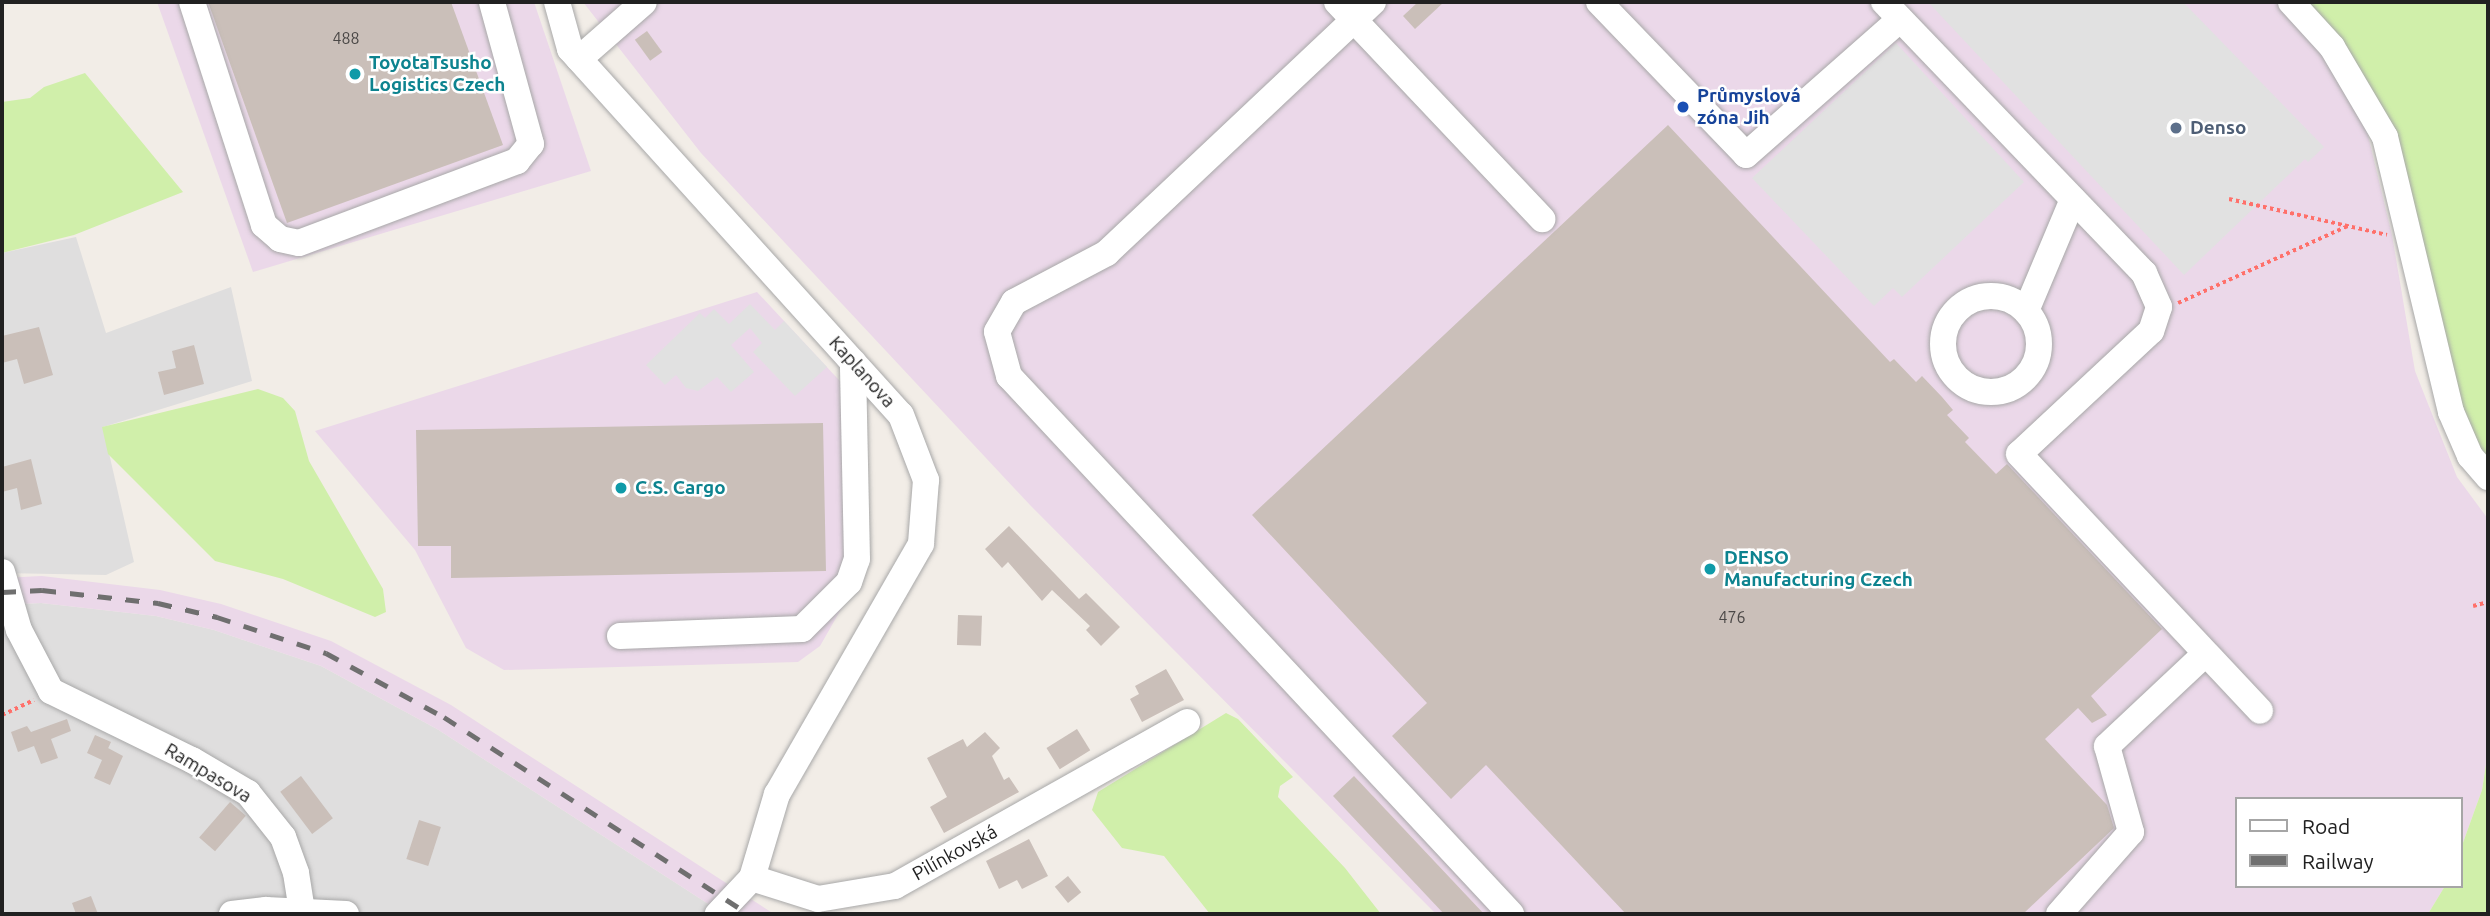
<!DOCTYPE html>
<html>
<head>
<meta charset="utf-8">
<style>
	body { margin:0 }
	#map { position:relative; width:2490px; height:916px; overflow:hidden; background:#f2ede7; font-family:Ubuntu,sans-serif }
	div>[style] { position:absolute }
	.residential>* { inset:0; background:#dfdede }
	.industrial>* { inset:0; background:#ebd8e9 }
	.grass>* { inset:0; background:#d0efaa }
	.parking>* { inset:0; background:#e1e1e1 }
	.building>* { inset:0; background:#cabfb9; transform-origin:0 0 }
	.path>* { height:3.5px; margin-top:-1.75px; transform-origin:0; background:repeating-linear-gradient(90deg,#ff706a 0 3.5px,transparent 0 7px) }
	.roads { filter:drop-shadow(0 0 2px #a8a8a8) drop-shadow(0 0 2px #a8a8a8) }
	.minor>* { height:26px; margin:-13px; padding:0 13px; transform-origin:13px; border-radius:13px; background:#fff }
	.minor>.ring { margin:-13px; padding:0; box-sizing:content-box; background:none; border:26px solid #fff; border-radius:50% }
	.rail>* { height:5px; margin-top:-2.5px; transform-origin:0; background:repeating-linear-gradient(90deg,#6f6f6f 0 14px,transparent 0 28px) }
	.dots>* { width:19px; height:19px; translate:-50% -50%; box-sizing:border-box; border:4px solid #fff; border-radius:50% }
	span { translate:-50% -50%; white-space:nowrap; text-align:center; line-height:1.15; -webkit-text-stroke:5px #fff; paint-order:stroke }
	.number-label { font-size:16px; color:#4b4847 }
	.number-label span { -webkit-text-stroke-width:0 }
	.culture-label { font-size:19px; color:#0d838f; font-weight:700 }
	.left { translate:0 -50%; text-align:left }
	.transit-label { font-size:19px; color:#164399; font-weight:700 }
	.service-label { font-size:19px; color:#4e5e75; font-weight:700 }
	.street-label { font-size:19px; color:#212121 }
	.frame { position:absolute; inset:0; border:4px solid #212121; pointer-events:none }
	.legend { position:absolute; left:2235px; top:797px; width:228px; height:91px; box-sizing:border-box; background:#fff; border:2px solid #a6a6a6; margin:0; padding:9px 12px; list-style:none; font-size:21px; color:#212121 }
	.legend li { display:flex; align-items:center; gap:14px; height:35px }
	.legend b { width:35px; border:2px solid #a6a6a6 }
</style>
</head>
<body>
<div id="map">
	<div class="residential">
		<i style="clip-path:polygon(76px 237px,106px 333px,231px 287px,252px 381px,103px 427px,134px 562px,106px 575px,2px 573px,2px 253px)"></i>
		<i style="clip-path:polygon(41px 603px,156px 616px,214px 630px,321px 666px,437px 729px,724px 914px,2px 914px,2px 605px)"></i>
	</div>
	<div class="industrial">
		<i style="clip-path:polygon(157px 2px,534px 2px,591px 171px,253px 272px)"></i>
		<i style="clip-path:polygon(583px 2px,2280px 2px,2315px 41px,2366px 127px,2392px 235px,2415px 371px,2457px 477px,2488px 519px,2488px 752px,2482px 790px,2460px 851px,2460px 799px,2236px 799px,2236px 886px,2445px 886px,2428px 914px,1436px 914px,1030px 505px,701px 153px)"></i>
		<i style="clip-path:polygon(757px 292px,864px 407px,867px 564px,820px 646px,798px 662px,504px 670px,466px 648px,415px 550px,315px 431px)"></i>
		<i style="clip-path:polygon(42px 576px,160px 590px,221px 604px,331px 641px,451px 705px,774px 914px,724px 914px,437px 729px,321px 666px,214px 630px,156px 616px,41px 603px,2px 605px,2px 578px)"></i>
	</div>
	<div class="grass">
		<i style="clip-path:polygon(2306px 2px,2488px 2px,2488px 467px,2455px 401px,2412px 200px)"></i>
		<i style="clip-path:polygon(85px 73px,183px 192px,74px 235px,2px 253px,2px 102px,30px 98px,44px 87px)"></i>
		<i style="clip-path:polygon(258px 389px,283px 398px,295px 411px,309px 461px,383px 589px,386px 612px,375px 617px,283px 579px,215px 561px,108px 454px,102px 427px)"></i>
		<i style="clip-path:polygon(1226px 713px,1238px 719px,1293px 777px,1280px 786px,1278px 797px,1345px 868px,1381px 914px,1210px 914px,1164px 856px,1122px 848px,1092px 810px,1098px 792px)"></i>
		<i style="clip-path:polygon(2488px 752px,2488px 914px,2428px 914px,2445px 886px,2460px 886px,2460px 851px,2482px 790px)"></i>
	</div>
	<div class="parking">
		<i style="clip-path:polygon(1928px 2px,2183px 2px,2324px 147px,2308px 162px,2305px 159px,2184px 275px)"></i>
		<i style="clip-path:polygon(1896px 43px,2024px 182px,1902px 297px,1893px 288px,1874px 306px,1752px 178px)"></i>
		<i style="clip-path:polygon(750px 304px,775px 330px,784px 321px,827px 367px,795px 396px,753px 352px,762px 343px,750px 328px,731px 345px,754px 372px,731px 392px,717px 377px,698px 391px,686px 388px,676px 375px,665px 385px,646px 365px,700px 313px,705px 318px,714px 309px,729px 324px)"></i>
	</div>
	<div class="building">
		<i style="clip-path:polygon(208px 2px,451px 2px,503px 145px,287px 223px)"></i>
		<i style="clip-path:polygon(1418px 2px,1444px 2px,1415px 29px,1403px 16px)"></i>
		<i style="left:647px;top:31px;width:26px;height:15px;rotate:54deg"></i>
		<i style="clip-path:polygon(1668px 125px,1890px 362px,1894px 359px,1916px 382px,1922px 376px,1942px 397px,1953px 410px,1947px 415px,1969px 438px,1965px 442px,1996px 474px,2007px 464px,2162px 629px,2091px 696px,2107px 715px,2092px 723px,2078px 708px,2045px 739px,2107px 805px,2114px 828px,2023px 914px,1626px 914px,1486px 765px,1451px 799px,1392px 736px,1427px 703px,1252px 515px)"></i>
		<i style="clip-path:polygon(39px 327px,53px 375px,24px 384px,17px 359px,2px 363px,2px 336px)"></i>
		<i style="clip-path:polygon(194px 345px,204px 384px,164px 395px,158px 372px,176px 368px,172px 351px)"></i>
		<i style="clip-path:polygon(823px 423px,826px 571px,451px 578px,451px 546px,418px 546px,416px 430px)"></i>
		<i style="clip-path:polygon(31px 459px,42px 504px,21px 510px,17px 488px,2px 492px,2px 467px)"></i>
		<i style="clip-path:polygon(1009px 526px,1079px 599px,1086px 593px,1120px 627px,1101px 646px,1086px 630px,1090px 626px,1052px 590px,1042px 601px,1008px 562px,1002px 568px,985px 549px)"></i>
		<i style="left:958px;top:615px;width:24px;height:30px;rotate:2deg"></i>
		<i style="clip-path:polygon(1166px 669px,1184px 700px,1142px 722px,1130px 699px,1139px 694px,1135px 686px)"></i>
		<i style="clip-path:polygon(67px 719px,71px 731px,51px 739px,58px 758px,41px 764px,34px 746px,18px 752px,11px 732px,27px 726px,31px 732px)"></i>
		<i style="left:1077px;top:729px;width:25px;height:36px;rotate:58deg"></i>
		<i style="clip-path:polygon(985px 732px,1000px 748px,992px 756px,1004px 780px,1009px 777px,1019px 792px,944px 833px,930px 807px,947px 797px,927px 758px,963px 739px,967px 747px)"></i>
		<i style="clip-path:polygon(95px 735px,111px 742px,105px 755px,108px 748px,123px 756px,110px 785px,94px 778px,102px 760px,87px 753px)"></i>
		<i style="left:301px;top:776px;width:53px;height:26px;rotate:53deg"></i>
		<i style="clip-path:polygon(1354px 776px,1484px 914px,1444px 914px,1333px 796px)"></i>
		<i style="left:230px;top:802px;width:21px;height:47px;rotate:41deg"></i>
		<i style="left:419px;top:820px;width:23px;height:41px;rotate:18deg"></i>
		<i style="clip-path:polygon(1029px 839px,1048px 876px,1022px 889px,1017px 880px,999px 889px,986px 861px)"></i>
		<i style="left:1068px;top:876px;width:21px;height:17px;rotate:51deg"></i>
		<i style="clip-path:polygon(91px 896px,98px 914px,76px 914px,72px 903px)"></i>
	</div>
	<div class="path">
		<i style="left:2229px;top:199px;width:162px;rotate:12.8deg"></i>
		<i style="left:2178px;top:303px;width:187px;rotate:-24.4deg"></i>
		<i style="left:2473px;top:606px;width:16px;rotate:-15deg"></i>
		<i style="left:2px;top:715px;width:35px;rotate:-25deg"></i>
	</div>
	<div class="roads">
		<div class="minor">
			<i style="left:192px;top:2px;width:234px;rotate:72.1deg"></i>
			<i style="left:264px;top:225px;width:21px;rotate:41deg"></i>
			<i style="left:280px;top:239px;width:19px;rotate:12deg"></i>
			<i style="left:299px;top:243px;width:233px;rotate:-20.6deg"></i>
			<i style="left:517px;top:161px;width:22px;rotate:-51deg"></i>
			<i style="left:531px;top:144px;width:147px;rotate:-105.4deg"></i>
			<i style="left:557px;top:2px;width:49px;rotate:74.5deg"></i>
			<i style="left:570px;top:49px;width:493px;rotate:47.9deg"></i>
			<i style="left:901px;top:415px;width:70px;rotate:69deg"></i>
			<i style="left:926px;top:480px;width:64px;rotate:94.5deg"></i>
			<i style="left:921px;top:544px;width:289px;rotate:119.9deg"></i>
			<i style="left:777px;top:794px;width:88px;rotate:106.6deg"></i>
			<i style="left:752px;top:878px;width:50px;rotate:133.4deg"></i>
			<i style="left:1337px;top:2px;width:299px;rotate:46.6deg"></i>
			<i style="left:1373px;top:2px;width:366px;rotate:136.7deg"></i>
			<i style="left:1107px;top:253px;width:105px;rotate:152.2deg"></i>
			<i style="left:1014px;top:302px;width:34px;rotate:120deg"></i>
			<i style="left:997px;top:332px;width:46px;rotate:74.7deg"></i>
			<i style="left:1009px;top:376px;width:736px;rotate:46.98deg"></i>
			<i style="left:1599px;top:2px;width:212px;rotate:46.1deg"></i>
			<i style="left:1746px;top:155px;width:205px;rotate:-41.4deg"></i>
			<i style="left:1884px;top:2px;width:376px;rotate:46.2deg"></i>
			<i style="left:2144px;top:273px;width:37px;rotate:66deg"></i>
			<i style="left:2159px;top:307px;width:25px;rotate:108deg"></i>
			<i style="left:2151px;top:331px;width:180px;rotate:137deg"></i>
			<i style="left:2019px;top:454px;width:352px;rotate:46.8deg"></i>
			<i style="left:2291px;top:2px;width:61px;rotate:47.7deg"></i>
			<i style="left:2332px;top:47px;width:104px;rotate:59.5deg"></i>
			<i style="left:2385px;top:137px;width:283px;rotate:76.5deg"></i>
			<i style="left:2451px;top:412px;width:48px;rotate:66.6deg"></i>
			<i style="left:2470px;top:456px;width:28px;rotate:49deg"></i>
			<i style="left:579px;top:59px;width:86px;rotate:-41.2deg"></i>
			<i class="ring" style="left:1943px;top:296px;width:70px;height:70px"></i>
			<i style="left:2026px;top:311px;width:121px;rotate:-67.2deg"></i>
			<i style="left:2px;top:572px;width:60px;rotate:73.7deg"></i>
			<i style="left:19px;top:630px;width:69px;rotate:62.3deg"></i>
			<i style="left:51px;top:691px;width:157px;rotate:26.1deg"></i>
			<i style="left:192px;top:760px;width:65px;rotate:30.5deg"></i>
			<i style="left:248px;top:793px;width:56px;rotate:51.5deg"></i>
			<i style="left:283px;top:837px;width:38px;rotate:70deg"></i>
			<i style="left:296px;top:873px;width:38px;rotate:81deg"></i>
			<i style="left:620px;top:636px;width:182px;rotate:-2.2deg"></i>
			<i style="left:802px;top:629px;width:66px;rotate:-45deg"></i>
			<i style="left:849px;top:582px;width:24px;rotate:-71deg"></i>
			<i style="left:857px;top:559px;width:197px;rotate:-91.2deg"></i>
			<i style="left:752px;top:878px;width:69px;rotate:17.7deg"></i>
			<i style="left:818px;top:899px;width:78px;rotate:-9.6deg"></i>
			<i style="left:895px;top:886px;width:335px;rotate:-29.3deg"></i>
			<i style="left:232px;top:914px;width:34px;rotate:-7deg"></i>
			<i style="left:266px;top:910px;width:80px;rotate:2.9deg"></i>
			<i style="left:2059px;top:914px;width:109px;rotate:-48.7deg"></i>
			<i style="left:2131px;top:832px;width:89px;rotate:-105.6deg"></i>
			<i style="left:2107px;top:746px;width:134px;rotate:-43.2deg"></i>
		</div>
	</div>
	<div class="rail">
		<i style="left:2px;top:592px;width:40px;rotate:-2.9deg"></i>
		<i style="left:42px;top:590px;width:117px;rotate:6.4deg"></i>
		<i style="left:158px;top:603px;width:61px;rotate:13.3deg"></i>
		<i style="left:217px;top:617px;width:115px;rotate:18.3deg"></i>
		<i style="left:326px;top:653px;width:134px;rotate:28.5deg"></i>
		<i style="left:444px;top:717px;width:363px;rotate:32.9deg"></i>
	</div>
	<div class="dots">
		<i style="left:355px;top:74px;background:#0f9aa8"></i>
		<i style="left:1683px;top:107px;background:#1a4fb4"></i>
		<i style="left:2176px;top:128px;background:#5c6f8a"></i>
		<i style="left:621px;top:488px;background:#0f9aa8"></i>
		<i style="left:1710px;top:569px;background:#0f9aa8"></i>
	</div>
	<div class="number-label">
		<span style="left:346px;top:38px">488</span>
		<span style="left:1732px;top:617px">476</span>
	</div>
	<div class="culture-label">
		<span class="left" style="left:369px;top:74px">ToyotaTsusho<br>Logistics Czech</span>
		<span class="left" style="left:635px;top:488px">C.S. Cargo</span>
		<span class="left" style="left:1724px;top:569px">DENSO<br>Manufacturing Czech</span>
	</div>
	<div class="transit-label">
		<span class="left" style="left:1697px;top:107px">Průmyslová<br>zóna Jih</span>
	</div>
	<div class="service-label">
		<span class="left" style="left:2190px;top:128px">Denso</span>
	</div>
	<div class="street-label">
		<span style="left:862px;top:372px;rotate:48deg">Kaplanova</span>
		<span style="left:208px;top:773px;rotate:31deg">Rampasova</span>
		<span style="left:955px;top:853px;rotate:-29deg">Pilínkovská</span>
	</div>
	<div class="frame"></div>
	<ul class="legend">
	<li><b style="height:9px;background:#fff"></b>Road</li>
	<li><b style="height:9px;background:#6f6f6f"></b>Railway</li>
	</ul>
</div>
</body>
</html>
